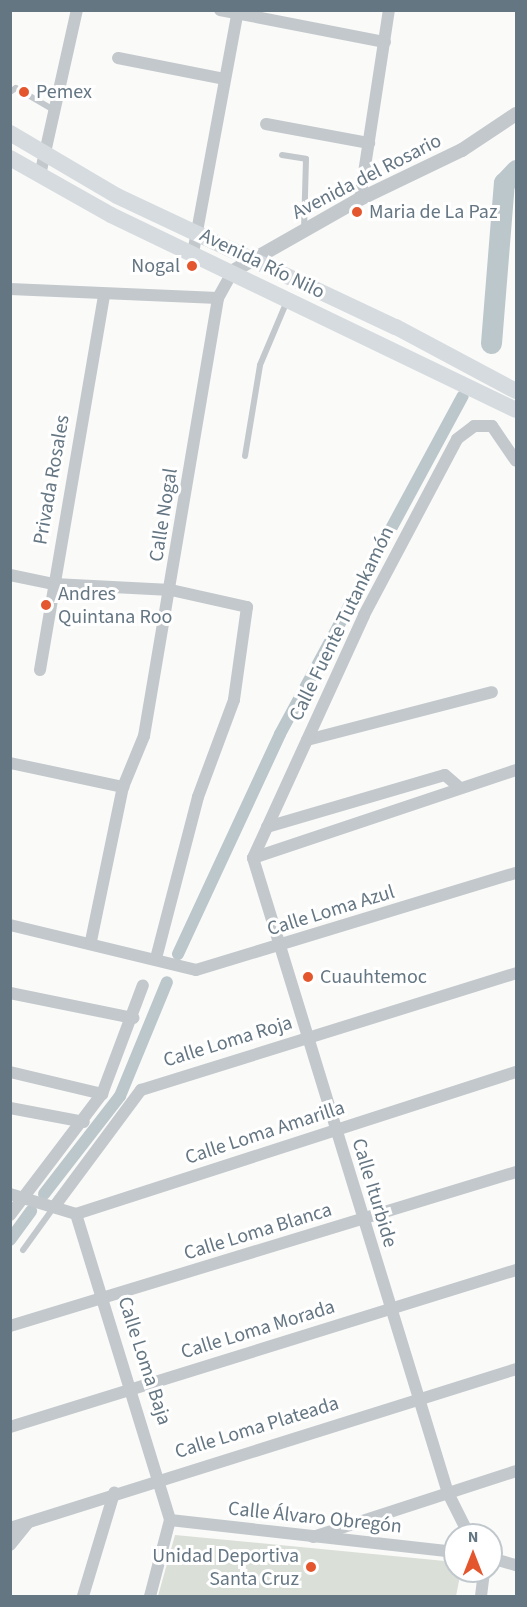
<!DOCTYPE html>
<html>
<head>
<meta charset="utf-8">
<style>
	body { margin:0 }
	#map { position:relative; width:527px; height:1607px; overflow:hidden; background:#fafaf8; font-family:"Source Sans 3",sans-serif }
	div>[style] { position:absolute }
	.green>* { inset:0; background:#dadfd7 }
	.canal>* { height:12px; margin:-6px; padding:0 6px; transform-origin:6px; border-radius:6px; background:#bbc7cb }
	.river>* { height:21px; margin:-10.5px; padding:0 10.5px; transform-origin:10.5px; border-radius:10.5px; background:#bbc7cb }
	.service>* { height:6px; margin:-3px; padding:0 3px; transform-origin:3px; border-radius:3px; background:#c3c8cc }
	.minor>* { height:12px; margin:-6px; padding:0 6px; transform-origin:6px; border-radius:6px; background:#c3c8cc }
	.tertiary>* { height:14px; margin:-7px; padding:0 7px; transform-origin:7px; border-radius:7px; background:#c3c8cc }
	.secondary>* { height:16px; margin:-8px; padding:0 8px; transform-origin:8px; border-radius:8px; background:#d6dbdf }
	.dots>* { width:16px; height:16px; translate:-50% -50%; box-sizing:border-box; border:3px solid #fff; border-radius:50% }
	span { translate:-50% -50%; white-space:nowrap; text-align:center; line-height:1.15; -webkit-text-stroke:6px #fff; paint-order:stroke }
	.poi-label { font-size:20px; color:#657683 }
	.left { translate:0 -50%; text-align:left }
	.right { translate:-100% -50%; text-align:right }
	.street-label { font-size:20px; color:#657683 }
	.frame { position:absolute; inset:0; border:12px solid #657683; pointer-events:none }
	.north { position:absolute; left:443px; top:1523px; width:60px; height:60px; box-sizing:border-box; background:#fff; border:2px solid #c1c8cd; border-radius:50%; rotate:0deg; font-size:16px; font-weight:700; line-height:24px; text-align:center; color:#657683 }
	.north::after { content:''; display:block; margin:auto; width:21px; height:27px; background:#e4572e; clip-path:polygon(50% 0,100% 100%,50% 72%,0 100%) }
</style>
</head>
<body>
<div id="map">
	<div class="green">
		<i style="clip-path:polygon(175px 1535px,455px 1562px,455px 1571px,461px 1571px,456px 1596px,158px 1596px)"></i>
	</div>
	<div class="canal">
		<i style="left:178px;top:954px;width:242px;rotate:-65.1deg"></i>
		<i style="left:280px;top:734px;width:384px;rotate:-61.6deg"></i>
		<i style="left:44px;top:1194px;width:124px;rotate:-52.2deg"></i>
		<i style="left:120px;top:1096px;width:123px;rotate:-67.6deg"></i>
		<i style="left:10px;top:1240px;width:36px;rotate:-54deg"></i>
	</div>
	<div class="river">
		<i style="left:491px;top:343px;width:161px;rotate:-85.4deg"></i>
		<i style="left:504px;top:183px;width:18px;rotate:-47deg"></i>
	</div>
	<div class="service">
		<i style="left:10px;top:92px;width:7px;rotate:-34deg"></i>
		<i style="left:16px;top:88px;width:44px;rotate:30.1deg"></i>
		<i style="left:282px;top:155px;width:24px;rotate:9deg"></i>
		<i style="left:306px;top:159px;width:70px;rotate:91.6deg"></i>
		<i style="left:245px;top:456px;width:92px;rotate:-80.6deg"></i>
		<i style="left:260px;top:365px;width:69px;rotate:-67.1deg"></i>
		<i style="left:23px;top:1250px;width:53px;rotate:-54.2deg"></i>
	</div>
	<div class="minor">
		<i style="left:220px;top:10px;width:168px;rotate:11deg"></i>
		<i style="left:118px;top:58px;width:108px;rotate:11.2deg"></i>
		<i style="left:266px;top:124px;width:105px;rotate:10.5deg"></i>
		<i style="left:40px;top:175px;width:169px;rotate:-77.4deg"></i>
		<i style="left:360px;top:199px;width:191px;rotate:-81.3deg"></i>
		<i style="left:193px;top:253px;width:247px;rotate:-79.5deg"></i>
		<i style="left:10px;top:289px;width:208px;rotate:2.5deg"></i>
		<i style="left:10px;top:575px;width:45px;rotate:11.6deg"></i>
		<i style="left:54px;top:584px;width:117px;rotate:2.9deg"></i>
		<i style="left:171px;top:590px;width:78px;rotate:12.6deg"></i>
		<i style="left:247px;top:607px;width:94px;rotate:98deg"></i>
		<i style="left:234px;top:700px;width:103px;rotate:110.4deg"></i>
		<i style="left:198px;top:797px;width:166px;rotate:104.6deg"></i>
		<i style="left:40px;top:670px;width:379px;rotate:-80.3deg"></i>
		<i style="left:307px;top:740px;width:191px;rotate:-14.5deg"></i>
		<i style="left:10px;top:763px;width:116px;rotate:12deg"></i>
		<i style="left:267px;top:827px;width:185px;rotate:-16.3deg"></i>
		<i style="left:445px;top:775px;width:18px;rotate:41deg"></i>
		<i style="left:253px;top:858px;width:664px;rotate:72.93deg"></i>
		<i style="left:448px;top:1493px;width:47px;rotate:63.4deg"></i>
		<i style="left:253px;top:858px;width:267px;rotate:-65.4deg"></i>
		<i style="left:364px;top:615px;width:199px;rotate:-62.1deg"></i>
		<i style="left:457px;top:439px;width:21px;rotate:-37deg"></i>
		<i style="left:474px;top:426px;width:18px"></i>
		<i style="left:492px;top:426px;width:42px;rotate:55.6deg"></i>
		<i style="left:253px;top:858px;width:277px;rotate:-18.5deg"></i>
		<i style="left:10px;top:925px;width:191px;rotate:13.6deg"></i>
		<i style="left:196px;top:970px;width:334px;rotate:-16.9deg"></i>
		<i style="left:91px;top:941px;width:157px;rotate:-78.3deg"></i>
		<i style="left:123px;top:787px;width:55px;rotate:-67.6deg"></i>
		<i style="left:144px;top:736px;width:444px;rotate:-80.4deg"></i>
		<i style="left:218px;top:298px;width:31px;rotate:-61deg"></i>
		<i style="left:10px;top:993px;width:126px;rotate:11.5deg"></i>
		<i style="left:10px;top:1072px;width:95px;rotate:13.4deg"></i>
		<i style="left:10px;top:1108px;width:75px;rotate:10.7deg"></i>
		<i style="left:10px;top:1194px;width:69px;rotate:16.9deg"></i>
		<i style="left:76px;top:1214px;width:462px;rotate:-17.9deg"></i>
		<i style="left:54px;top:1207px;width:146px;rotate:-53.4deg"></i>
		<i style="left:141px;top:1090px;width:393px;rotate:-17.3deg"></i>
		<i style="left:76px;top:1214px;width:320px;rotate:72.9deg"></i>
		<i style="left:170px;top:1520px;width:79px;rotate:104.7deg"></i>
		<i style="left:10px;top:1215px;width:152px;rotate:-52.8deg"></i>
		<i style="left:102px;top:1094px;width:116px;rotate:-69.4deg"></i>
		<i style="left:10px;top:1326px;width:529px;rotate:-16.93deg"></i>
		<i style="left:10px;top:1427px;width:530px;rotate:-17.24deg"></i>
		<i style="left:170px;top:1520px;width:287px;rotate:6.4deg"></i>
		<i style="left:10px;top:1528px;width:530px;rotate:-17.44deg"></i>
		<i style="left:313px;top:1537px;width:213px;rotate:-18deg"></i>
		<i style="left:10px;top:1545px;width:28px;rotate:-51deg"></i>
		<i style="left:491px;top:1558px;width:26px;rotate:16deg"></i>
		<i style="left:83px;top:1596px;width:108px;rotate:-73.2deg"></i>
		<i style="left:481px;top:1596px;width:25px;rotate:-83deg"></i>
	</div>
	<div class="tertiary">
		<i style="left:233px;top:271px;width:146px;rotate:-29.6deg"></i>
		<i style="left:360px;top:199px;width:113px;rotate:-25.7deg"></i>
		<i style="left:462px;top:150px;width:65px;rotate:-33.7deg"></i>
	</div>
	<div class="secondary">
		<i style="left:10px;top:133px;width:124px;rotate:30.5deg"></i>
		<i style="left:117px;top:196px;width:308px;rotate:25.2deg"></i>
		<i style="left:396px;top:327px;width:136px;rotate:28.1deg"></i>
		<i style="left:10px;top:158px;width:116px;rotate:29.4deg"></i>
		<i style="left:111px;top:215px;width:449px;rotate:25.7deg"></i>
	</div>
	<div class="dots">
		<i style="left:24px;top:92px;background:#e4572e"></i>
		<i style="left:357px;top:212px;background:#e4572e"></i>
		<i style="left:192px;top:266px;background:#e4572e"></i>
		<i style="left:46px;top:605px;background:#e4572e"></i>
		<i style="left:308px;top:977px;background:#e4572e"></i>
		<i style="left:311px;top:1567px;background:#e4572e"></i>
	</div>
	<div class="poi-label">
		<span class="left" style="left:36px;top:92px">Pemex</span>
		<span class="left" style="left:369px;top:212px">Maria de La Paz</span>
		<span class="right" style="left:180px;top:266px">Nogal</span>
		<span class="left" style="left:58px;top:606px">Andres<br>Quintana Roo</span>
		<span class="left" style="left:320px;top:977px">Cuauhtemoc</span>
		<span class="right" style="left:299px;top:1568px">Unidad Deportiva<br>Santa Cruz</span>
	</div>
	<div class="street-label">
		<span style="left:367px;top:177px;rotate:-27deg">Avenida del Rosario</span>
		<span style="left:262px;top:264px;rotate:26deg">Avenida Río Nilo</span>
		<span style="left:52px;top:480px;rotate:-80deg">Privada Rosales</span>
		<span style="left:164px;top:515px;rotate:-81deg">Calle Nogal</span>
		<span style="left:342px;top:624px;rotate:-64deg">Calle Fuente Tutankamón</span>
		<span style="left:331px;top:911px;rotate:-17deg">Calle Loma Azul</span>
		<span style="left:228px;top:1042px;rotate:-17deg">Calle Loma Roja</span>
		<span style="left:265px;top:1133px;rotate:-18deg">Calle Loma Amarilla</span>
		<span style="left:374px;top:1193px;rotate:73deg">Calle Iturbide</span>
		<span style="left:258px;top:1232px;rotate:-17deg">Calle Loma Blanca</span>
		<span style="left:258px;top:1330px;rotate:-17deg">Calle Loma Morada</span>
		<span style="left:144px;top:1361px;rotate:72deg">Calle Loma Baja</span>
		<span style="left:257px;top:1428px;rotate:-17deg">Calle Loma Plateada</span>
		<span style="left:315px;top:1518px;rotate:6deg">Calle Álvaro Obregón</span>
	</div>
	<div class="frame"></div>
	<div class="north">N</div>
</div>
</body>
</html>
